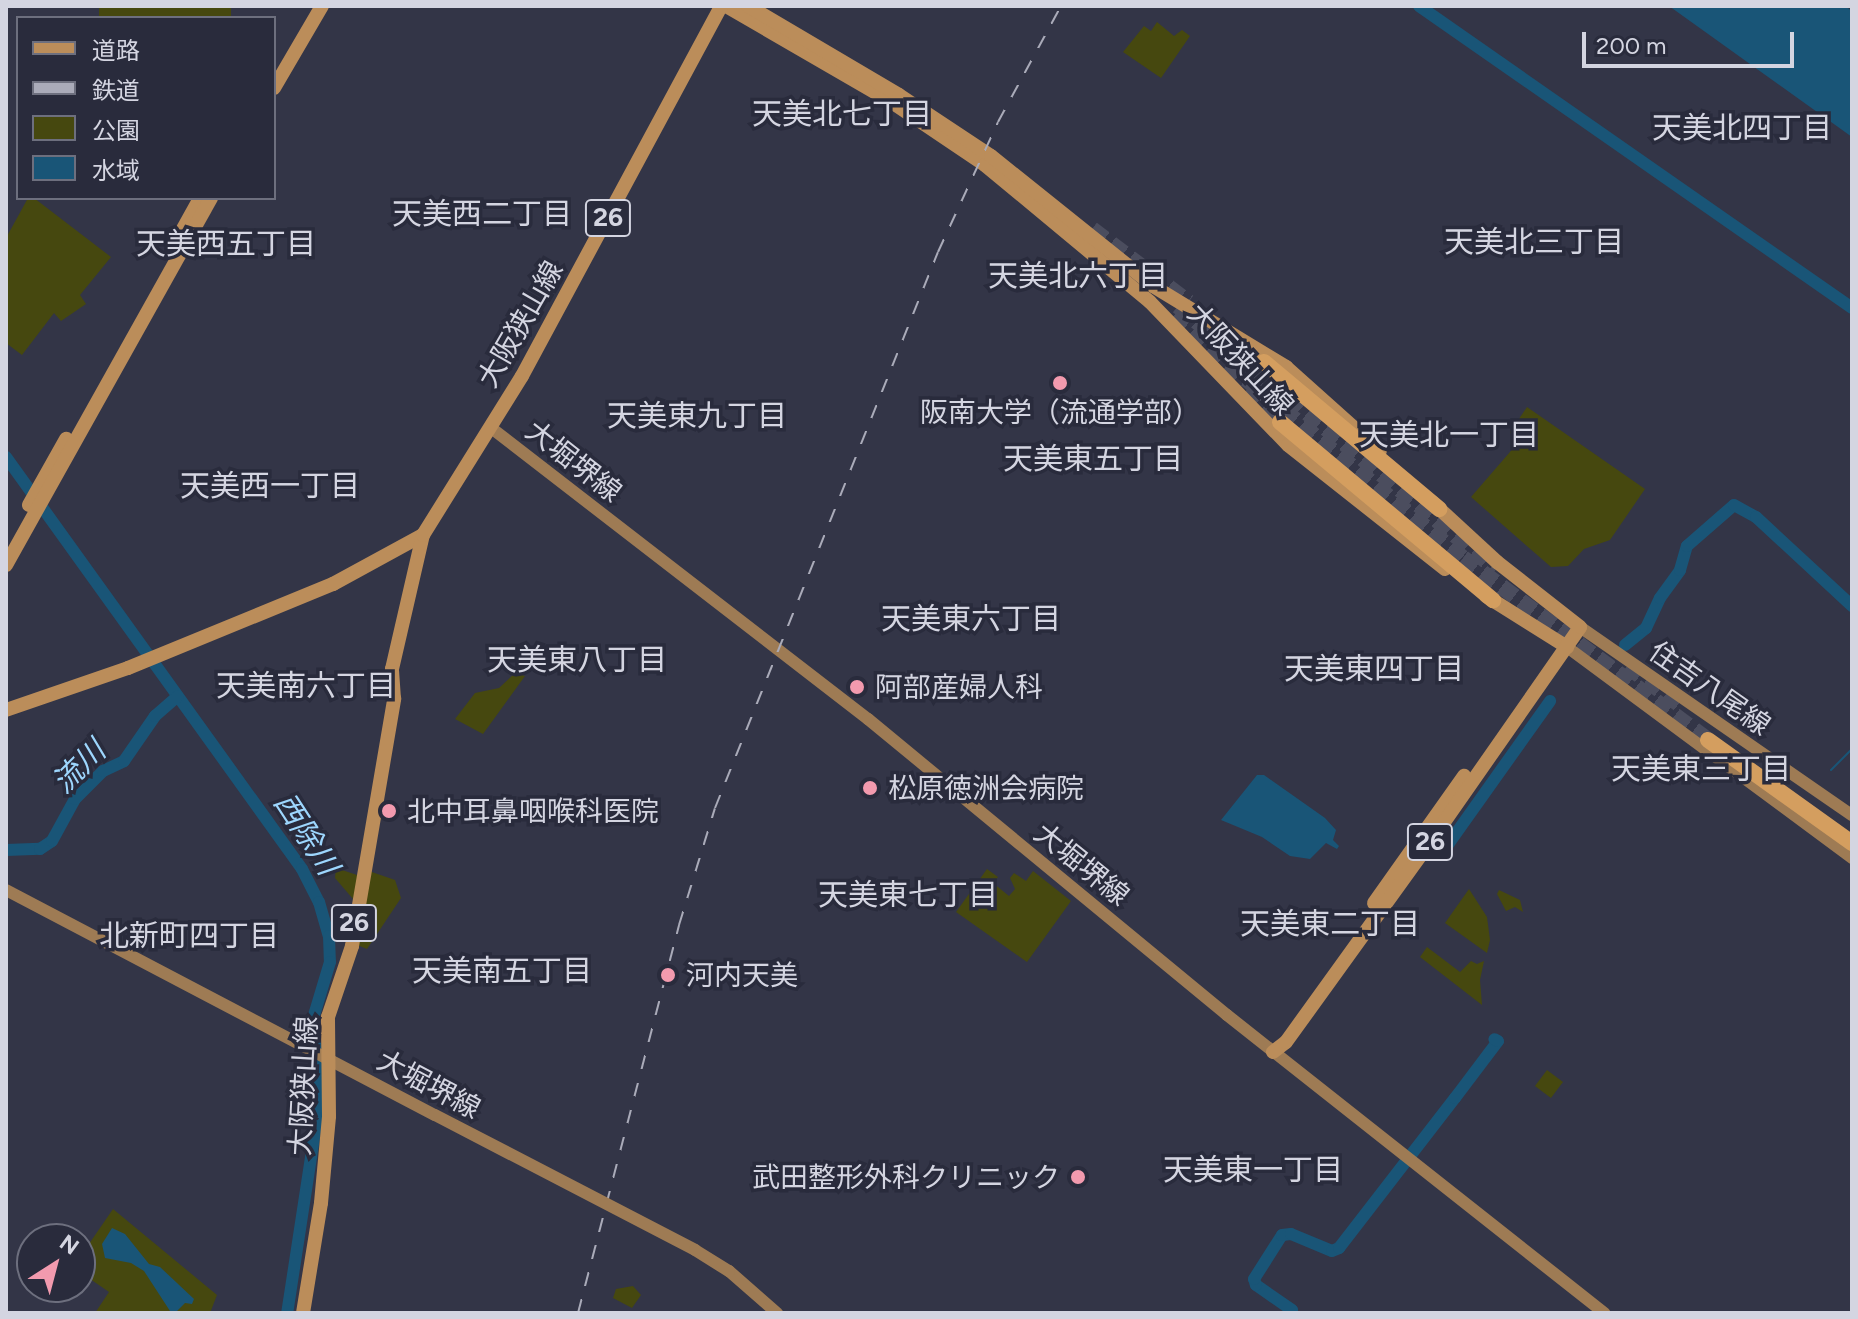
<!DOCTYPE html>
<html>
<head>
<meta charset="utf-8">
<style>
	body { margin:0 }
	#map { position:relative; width:1858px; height:1319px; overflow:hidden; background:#333547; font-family:Figtree,"Noto Sans JP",sans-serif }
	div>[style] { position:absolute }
	.green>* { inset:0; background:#46480f; transform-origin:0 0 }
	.water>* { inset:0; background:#195577 }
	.stream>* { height:2px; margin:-1px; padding:0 1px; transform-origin:1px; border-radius:1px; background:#195577 }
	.river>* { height:12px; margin:-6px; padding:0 6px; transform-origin:6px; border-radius:6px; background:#195577 }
	.motorway-tunnel>* { height:16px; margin-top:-8px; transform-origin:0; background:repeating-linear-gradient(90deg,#4b4d5e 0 16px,transparent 0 24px) }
	.secondary>* { height:12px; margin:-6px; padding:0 6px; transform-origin:6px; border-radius:6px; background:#9e7b54 }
	.primary>* { height:14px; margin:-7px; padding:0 7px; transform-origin:7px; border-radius:7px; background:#bb8d5a }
	.motorway>* { height:16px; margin:-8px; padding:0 8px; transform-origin:8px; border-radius:8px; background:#d49e5f }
	.rail>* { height:2px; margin-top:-1px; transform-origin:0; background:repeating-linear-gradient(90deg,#aaabb9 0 14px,transparent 0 28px) }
	.secondary-bridge>* { height:12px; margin:-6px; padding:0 6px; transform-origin:6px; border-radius:6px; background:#9e7b54 }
	.dots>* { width:22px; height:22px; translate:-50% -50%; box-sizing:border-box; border:4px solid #292b3c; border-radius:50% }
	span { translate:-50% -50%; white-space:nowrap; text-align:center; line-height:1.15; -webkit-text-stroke:7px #292b3c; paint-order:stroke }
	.shield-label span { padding:2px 6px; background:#292b3c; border:2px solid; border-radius:6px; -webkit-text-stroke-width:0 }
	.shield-label { font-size:26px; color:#d4d5e1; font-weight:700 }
	.street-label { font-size:28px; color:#d4d5e1 }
	.poi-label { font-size:28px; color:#d4d5e1 }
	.left { translate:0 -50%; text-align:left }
	.right { translate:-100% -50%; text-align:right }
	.neighbourhood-label { font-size:30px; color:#d4d5e1 }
	.water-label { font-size:30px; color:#9dd6fd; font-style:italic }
	.frame { position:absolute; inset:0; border:8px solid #d4d5e1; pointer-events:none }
	.legend { position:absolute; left:16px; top:16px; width:260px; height:184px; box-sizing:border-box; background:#292b3c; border:2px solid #6d6f7e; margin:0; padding:10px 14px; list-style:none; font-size:24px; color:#d4d5e1 }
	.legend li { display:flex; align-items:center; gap:16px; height:40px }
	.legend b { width:40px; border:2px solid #6d6f7e }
	.north { position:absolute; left:16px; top:1223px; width:80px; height:80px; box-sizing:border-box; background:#292b3c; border:2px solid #6d6f7e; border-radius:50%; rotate:36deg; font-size:22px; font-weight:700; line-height:32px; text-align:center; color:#d4d5e1 }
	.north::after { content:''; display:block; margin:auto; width:28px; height:36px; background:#f29aae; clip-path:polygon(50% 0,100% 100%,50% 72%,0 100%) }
	.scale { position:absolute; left:1582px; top:32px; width:212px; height:36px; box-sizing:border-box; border:4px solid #d4d5e1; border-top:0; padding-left:10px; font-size:24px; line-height:28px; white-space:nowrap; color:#d4d5e1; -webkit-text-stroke:6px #292b3c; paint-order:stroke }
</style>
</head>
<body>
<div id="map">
	<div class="green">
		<i style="left:99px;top:6px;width:132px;height:15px"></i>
		<i style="clip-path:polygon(1157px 22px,1174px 36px,1182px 30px,1190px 36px,1161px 78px,1123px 52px,1144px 26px,1151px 31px)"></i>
		<i style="clip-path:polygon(28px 198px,34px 198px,111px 257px,80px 295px,86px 304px,61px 321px,54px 313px,22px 355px,6px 343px,6px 238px)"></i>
		<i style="clip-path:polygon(1527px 407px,1645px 489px,1610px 540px,1584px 549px,1568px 566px,1551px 567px,1471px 497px,1516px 445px,1510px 432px)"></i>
		<i style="clip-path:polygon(515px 673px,525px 676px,483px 734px,455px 719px,475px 693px,499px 688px)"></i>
		<i style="clip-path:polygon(336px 868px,360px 876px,353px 899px,335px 878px)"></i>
		<i style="clip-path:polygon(987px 869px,998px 877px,993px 883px,1009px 896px,1015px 889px,1010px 878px,1014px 873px,1026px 881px,1033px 871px,1071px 901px,1027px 962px,956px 912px)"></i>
		<i style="clip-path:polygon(369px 871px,395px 880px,401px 898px,367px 949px,357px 945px)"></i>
		<i style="clip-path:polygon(1469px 889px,1487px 917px,1490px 940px,1487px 953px,1445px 923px)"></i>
		<i style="clip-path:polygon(1499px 890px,1520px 900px,1523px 912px,1515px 907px,1506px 911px,1497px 894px)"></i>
		<i style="clip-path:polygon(1427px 947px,1460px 972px,1471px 961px,1477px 964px,1484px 961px,1480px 980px,1482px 1005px,1420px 957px)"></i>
		<i style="left:1547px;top:1070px;width:20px;height:20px;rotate:37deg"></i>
		<i style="clip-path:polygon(113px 1209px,217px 1295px,210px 1313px,95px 1313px,109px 1292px,80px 1272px,80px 1257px)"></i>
		<i style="clip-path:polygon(633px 1286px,641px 1295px,632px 1308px,613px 1298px,616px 1289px)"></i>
	</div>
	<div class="water">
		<i style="clip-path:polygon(1669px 6px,1845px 6px,1852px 11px,1852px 137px)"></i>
		<i style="clip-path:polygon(1257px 775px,1264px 775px,1325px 818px,1336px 830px,1333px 840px,1339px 846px,1337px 849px,1326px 843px,1310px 859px,1290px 856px,1262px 837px,1221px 820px)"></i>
		<i style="clip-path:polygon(112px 1228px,125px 1234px,149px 1264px,160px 1267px,194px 1299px,192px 1304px,185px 1303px,176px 1312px,170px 1311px,144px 1271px,131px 1263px,105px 1258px,102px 1244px)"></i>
	</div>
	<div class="stream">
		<i style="left:1831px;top:770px;width:30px;rotate:-45deg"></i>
	</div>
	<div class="river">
		<i style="left:1419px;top:6px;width:528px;rotate:34.89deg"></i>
		<i style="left:6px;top:457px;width:507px;rotate:54.3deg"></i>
		<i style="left:302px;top:869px;width:37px;rotate:63deg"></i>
		<i style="left:319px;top:902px;width:35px;rotate:74deg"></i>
		<i style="left:329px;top:936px;width:26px;rotate:88deg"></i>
		<i style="left:330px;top:962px;width:63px;rotate:106.7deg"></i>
		<i style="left:312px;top:1022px;width:41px;rotate:81.7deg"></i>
		<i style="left:318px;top:1063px;width:55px;rotate:91deg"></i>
		<i style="left:317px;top:1118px;width:197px;rotate:98.7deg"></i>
		<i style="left:1625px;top:645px;width:27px;rotate:-39deg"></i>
		<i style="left:1646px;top:628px;width:33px;rotate:-65deg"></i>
		<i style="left:1660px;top:598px;width:34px;rotate:-54deg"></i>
		<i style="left:1680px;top:570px;width:25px;rotate:-74deg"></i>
		<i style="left:1687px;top:546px;width:62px;rotate:-41.1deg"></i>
		<i style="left:1734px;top:505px;width:25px;rotate:29deg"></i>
		<i style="left:1756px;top:517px;width:131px;rotate:42.8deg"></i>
		<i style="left:1447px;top:846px;width:178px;rotate:-54.6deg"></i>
		<i style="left:6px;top:850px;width:34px;rotate:-2deg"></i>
		<i style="left:40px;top:849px;width:14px;rotate:-34deg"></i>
		<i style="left:52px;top:841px;width:48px;rotate:-61.3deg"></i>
		<i style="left:75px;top:799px;width:40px;rotate:-45deg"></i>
		<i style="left:103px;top:771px;width:23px;rotate:-25deg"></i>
		<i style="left:124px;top:761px;width:55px;rotate:-55.4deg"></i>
		<i style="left:155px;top:716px;width:30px;rotate:-41deg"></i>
		<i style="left:1291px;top:1313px;width:3px;rotate:-72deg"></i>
		<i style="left:1292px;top:1310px;width:44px;rotate:-145.2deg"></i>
		<i style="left:1256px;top:1285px;width:6px;rotate:-108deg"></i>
		<i style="left:1254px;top:1279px;width:52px;rotate:-57.5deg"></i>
		<i style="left:1282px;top:1235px;width:9px;rotate:-6deg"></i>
		<i style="left:1291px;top:1234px;width:44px;rotate:22.5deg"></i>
		<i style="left:1332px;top:1251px;width:8px;rotate:-23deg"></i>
		<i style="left:1339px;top:1248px;width:190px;rotate:-52.3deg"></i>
		<i style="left:1455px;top:1098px;width:71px;rotate:-53deg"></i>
		<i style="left:1498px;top:1041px;width:4px;rotate:-153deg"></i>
	</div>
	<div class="motorway-tunnel">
		<i style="left:1092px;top:229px;width:121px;rotate:37.2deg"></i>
		<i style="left:1178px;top:306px;width:413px;rotate:39.6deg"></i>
		<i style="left:1172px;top:318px;width:377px;rotate:39.5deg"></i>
		<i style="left:1463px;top:558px;width:305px;rotate:36.6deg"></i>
		<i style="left:1244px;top:393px;width:46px;rotate:38.9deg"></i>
		<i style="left:1627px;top:666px;width:69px;rotate:36.2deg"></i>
	</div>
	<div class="secondary">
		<i style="left:490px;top:427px;width:478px;rotate:37.7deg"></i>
		<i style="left:868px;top:719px;width:465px;rotate:39.5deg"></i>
		<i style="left:1227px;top:1015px;width:481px;rotate:38.3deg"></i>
		<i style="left:1580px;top:627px;width:331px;rotate:34.7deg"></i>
		<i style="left:1567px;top:647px;width:355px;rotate:36.5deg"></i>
		<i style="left:6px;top:890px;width:484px;rotate:27.7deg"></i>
		<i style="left:729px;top:1271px;width:64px;rotate:41.2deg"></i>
	</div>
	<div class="primary">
		<i style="left:726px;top:6px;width:193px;rotate:30.1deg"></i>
		<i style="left:893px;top:103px;width:111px;rotate:34deg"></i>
		<i style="left:985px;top:165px;width:214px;rotate:39.7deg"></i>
		<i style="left:1150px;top:302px;width:199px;rotate:46deg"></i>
		<i style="left:1288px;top:445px;width:200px;rotate:38.3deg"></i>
		<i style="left:748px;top:6px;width:175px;rotate:30.5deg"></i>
		<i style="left:899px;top:95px;width:110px;rotate:33.5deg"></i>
		<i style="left:991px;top:156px;width:208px;rotate:38.7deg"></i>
		<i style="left:1153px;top:286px;width:156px;rotate:31.3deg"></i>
		<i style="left:1286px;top:367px;width:126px;rotate:41.8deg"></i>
		<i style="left:274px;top:88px;width:95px;rotate:-59.7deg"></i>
		<i style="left:183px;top:229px;width:35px;rotate:-61deg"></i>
		<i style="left:29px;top:505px;width:76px;rotate:-60.7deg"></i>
		<i style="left:6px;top:565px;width:420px;rotate:-60.8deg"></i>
		<i style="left:1486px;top:596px;width:96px;rotate:32.2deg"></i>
		<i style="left:6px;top:710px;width:129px;rotate:-19deg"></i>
		<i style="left:128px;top:668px;width:222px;rotate:-22.3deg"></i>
		<i style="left:333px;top:584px;width:102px;rotate:-28.6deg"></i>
		<i style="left:1374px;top:903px;width:156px;rotate:-54.7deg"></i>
		<i style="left:1273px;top:1052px;width:16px;rotate:-38deg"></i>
		<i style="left:1286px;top:1042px;width:239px;rotate:-54.2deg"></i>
		<i style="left:1426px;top:848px;width:269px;rotate:-55.1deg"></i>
		<i style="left:1580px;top:627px;width:105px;rotate:-141.9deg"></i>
		<i style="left:1497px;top:562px;width:88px;rotate:-137.3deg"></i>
		<i style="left:303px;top:1313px;width:111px;rotate:-80.7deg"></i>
		<i style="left:321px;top:1203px;width:87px;rotate:-84.7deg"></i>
		<i style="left:329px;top:1116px;width:99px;rotate:-90.6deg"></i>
		<i style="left:328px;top:1017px;width:75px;rotate:-71.3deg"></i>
		<i style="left:352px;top:946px;width:251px;rotate:-80.3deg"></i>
		<i style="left:394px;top:699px;width:30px;rotate:-94deg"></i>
		<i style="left:392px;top:669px;width:138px;rotate:-77deg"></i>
		<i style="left:423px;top:535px;width:187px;rotate:-58.1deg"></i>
		<i style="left:522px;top:376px;width:420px;rotate:-61.7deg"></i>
	</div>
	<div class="motorway">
		<i style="left:1264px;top:362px;width:229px;rotate:40deg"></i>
		<i style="left:1280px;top:422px;width:278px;rotate:39.9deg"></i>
		<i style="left:1708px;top:740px;width:177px;rotate:35.6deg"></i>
	</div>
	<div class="rail">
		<i style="left:578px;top:1313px;width:401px;rotate:-75.4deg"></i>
		<i style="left:679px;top:925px;width:122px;rotate:-72.9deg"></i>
		<i style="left:715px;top:808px;width:599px;rotate:-68.15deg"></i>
		<i style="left:938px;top:252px;width:143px;rotate:-65.2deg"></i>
		<i style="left:998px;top:122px;width:132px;rotate:-61.5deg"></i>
	</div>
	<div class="secondary-bridge">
		<i style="left:435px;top:1115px;width:293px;rotate:27.4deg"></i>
		<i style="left:695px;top:1250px;width:40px;rotate:32deg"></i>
	</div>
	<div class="dots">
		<i style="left:1060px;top:383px;background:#f29aae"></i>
		<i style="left:857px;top:687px;background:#f29aae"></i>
		<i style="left:870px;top:788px;background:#f29aae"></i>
		<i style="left:389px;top:811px;background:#f29aae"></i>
		<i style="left:668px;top:975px;background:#f29aae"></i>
		<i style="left:1078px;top:1177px;background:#f29aae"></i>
	</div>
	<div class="shield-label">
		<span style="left:608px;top:218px">26</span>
		<span style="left:1430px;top:842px">26</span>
		<span style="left:354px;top:923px">26</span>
	</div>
	<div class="street-label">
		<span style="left:520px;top:324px;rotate:-60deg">大阪狭山線</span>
		<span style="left:1241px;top:359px;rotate:47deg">大阪狭山線</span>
		<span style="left:574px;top:461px;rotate:38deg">大堀堺線</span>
		<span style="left:1710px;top:688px;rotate:35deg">住吉八尾線</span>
		<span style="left:1082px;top:864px;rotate:39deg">大堀堺線</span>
		<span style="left:429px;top:1084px;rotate:28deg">大堀堺線</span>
		<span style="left:303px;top:1086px;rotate:-87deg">大阪狭山線</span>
	</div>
	<div class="poi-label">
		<span style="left:1060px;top:412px">阪南大学（流通学部）</span>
		<span class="left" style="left:875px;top:687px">阿部産婦人科</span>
		<span class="left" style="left:888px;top:788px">松原徳洲会病院</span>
		<span class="left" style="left:407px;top:811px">北中耳鼻咽喉科医院</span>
		<span class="left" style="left:686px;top:975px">河内天美</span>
		<span class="right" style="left:1060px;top:1177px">武田整形外科クリニック</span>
	</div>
	<div class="neighbourhood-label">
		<span style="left:842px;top:114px">天美北七丁目</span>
		<span style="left:1742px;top:128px">天美北四丁目</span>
		<span style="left:482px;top:214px">天美西二丁目</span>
		<span style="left:1534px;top:242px">天美北三丁目</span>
		<span style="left:226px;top:244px">天美西五丁目</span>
		<span style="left:1078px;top:276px">天美北六丁目</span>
		<span style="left:697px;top:416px">天美東九丁目</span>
		<span style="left:1449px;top:435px">天美北一丁目</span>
		<span style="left:1093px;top:459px">天美東五丁目</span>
		<span style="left:270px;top:486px">天美西一丁目</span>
		<span style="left:971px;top:619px">天美東六丁目</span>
		<span style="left:577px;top:660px">天美東八丁目</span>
		<span style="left:1374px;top:669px">天美東四丁目</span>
		<span style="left:306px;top:686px">天美南六丁目</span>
		<span style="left:1701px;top:769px">天美東三丁目</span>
		<span style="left:908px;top:895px">天美東七丁目</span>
		<span style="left:1330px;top:924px">天美東二丁目</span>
		<span style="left:189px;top:936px">北新町四丁目</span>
		<span style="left:502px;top:971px">天美南五丁目</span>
		<span style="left:1253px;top:1170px">天美東一丁目</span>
	</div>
	<div class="water-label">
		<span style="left:79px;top:767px;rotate:-45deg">流川</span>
		<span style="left:306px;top:834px;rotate:57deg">西除川</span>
	</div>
	<div class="frame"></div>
	<ul class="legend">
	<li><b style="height:10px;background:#bb8d5a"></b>道路</li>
	<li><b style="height:10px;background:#aaabb9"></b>鉄道</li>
	<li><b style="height:22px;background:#46480f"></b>公園</li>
	<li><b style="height:22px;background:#195577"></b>水域</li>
	</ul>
	<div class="north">N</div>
	<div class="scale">200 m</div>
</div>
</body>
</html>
